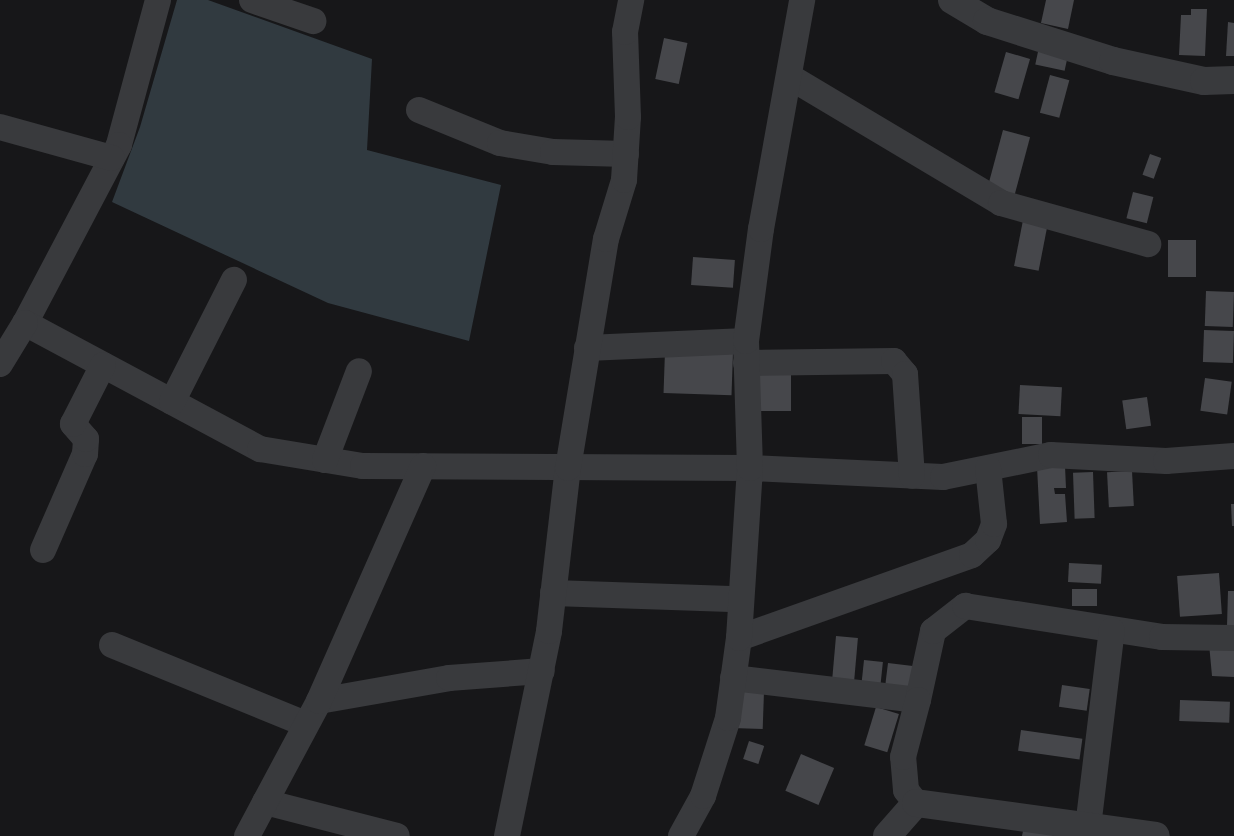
<!DOCTYPE html>
<html>
<head>
<meta charset="utf-8">
<style>
	body { margin:0 }
	#map { position:relative; width:1234px; height:836px; overflow:hidden; background:#171719; font-family:"Archivo Narrow",sans-serif }
	div>[style] { position:absolute }
	.water>* { inset:0; background:#313a40 }
	.building>* { inset:0; background:#46474b; transform-origin:0 0 }
	.minor>* { height:26px; margin:-13px; padding:0 13px; transform-origin:13px; border-radius:13px; background:#393a3d }
	.tertiary>* { height:28px; margin:-14px; padding:0 14px; transform-origin:14px; border-radius:14px; background:#393a3d }
	span { translate:-50% -50%; white-space:nowrap; text-align:center; line-height:1.15; -webkit-text-stroke:4px #121214; paint-order:stroke }
</style>
</head>
<body>
<div id="map">
	<div class="water">
		<i style="clip-path:polygon(177px 0,208px 0,372px 59px,367px 150px,501px 185px,469px 341px,328px 303px,112px 202px,140px 127px)"></i>
	</div>
	<div class="building">
		<i style="clip-path:polygon(1046px 0,1074px 0,1068px 29px,1041px 23px)"></i>
		<i style="clip-path:polygon(1191px 9px,1207px 9px,1205px 56px,1179px 55px,1181px 15px,1191px 15px)"></i>
		<i style="clip-path:polygon(1228px 22px,1234px 23px,1234px 56px,1226px 56px)"></i>
		<i style="left:664px;top:38px;width:24px;height:42px;rotate:12deg"></i>
		<i style="left:1039px;top:47px;width:30px;height:18px;rotate:12deg"></i>
		<i style="left:1006px;top:52px;width:25px;height:42px;rotate:16deg"></i>
		<i style="left:1050px;top:75px;width:20px;height:39px;rotate:15deg"></i>
		<i style="left:1003px;top:130px;width:28px;height:59px;rotate:15deg"></i>
		<i style="left:1150px;top:154px;width:12px;height:22px;rotate:20deg"></i>
		<i style="left:1133px;top:192px;width:21px;height:27px;rotate:14deg"></i>
		<i style="left:1024px;top:215px;width:25px;height:52px;rotate:11deg"></i>
		<i style="left:1168px;top:240px;width:28px;height:37px"></i>
		<i style="left:693px;top:257px;width:42px;height:28px;rotate:4deg"></i>
		<i style="left:1206px;top:291px;width:28px;height:35px;rotate:2deg"></i>
		<i style="left:1204px;top:330px;width:30px;height:32px;rotate:2deg"></i>
		<i style="left:665px;top:351px;width:68px;height:42px;rotate:2deg"></i>
		<i style="left:754px;top:375px;width:37px;height:36px"></i>
		<i style="left:1205px;top:378px;width:27px;height:33px;rotate:8deg"></i>
		<i style="left:1020px;top:385px;width:42px;height:29px;rotate:3deg"></i>
		<i style="left:1147px;top:397px;width:29px;height:25px;rotate:82deg"></i>
		<i style="left:1022px;top:417px;width:20px;height:27px"></i>
		<i style="clip-path:polygon(1065px 466px,1066px 488px,1054px 488px,1055px 494px,1065px 494px,1067px 522px,1040px 524px,1037px 467px)"></i>
		<i style="left:1132px;top:471px;width:35px;height:25px;rotate:87deg"></i>
		<i style="left:1093px;top:472px;width:46px;height:20px;rotate:88deg"></i>
		<i style="clip-path:polygon(1231px 504px,1234px 504px,1234px 526px,1232px 526px)"></i>
		<i style="left:1069px;top:563px;width:33px;height:19px;rotate:3deg"></i>
		<i style="left:1219px;top:573px;width:41px;height:42px;rotate:86deg"></i>
		<i style="left:1097px;top:589px;width:17px;height:25px;rotate:90deg"></i>
		<i style="clip-path:polygon(1228px 591px,1234px 591px,1234px 626px,1227px 626px)"></i>
		<i style="left:836px;top:636px;width:22px;height:44px;rotate:5deg"></i>
		<i style="clip-path:polygon(1209px 644px,1234px 645px,1234px 677px,1212px 676px)"></i>
		<i style="left:864px;top:660px;width:19px;height:29px;rotate:6deg"></i>
		<i style="left:888px;top:663px;width:25px;height:28px;rotate:7deg"></i>
		<i style="left:1062px;top:685px;width:28px;height:22px;rotate:8deg"></i>
		<i style="left:733px;top:691px;width:31px;height:37px;rotate:2deg"></i>
		<i style="left:1180px;top:700px;width:50px;height:21px;rotate:2deg"></i>
		<i style="left:876px;top:707px;width:24px;height:40px;rotate:17deg"></i>
		<i style="left:1021px;top:730px;width:62px;height:21px;rotate:8deg"></i>
		<i style="left:749px;top:741px;width:16px;height:19px;rotate:18deg"></i>
		<i style="left:801px;top:754px;width:36px;height:40px;rotate:23deg"></i>
		<i style="clip-path:polygon(1024px 826px,1055px 836px,1022px 836px)"></i>
	</div>
	<div class="minor">
		<i style="left:158px;top:0;width:150px;rotate:105.1deg"></i>
		<i style="left:119px;top:145px;width:201px;rotate:117.8deg"></i>
		<i style="left:25px;top:323px;width:267px;rotate:28.2deg"></i>
		<i style="left:260px;top:449px;width:104px;rotate:9.4deg"></i>
		<i style="left:363px;top:466px;width:387px;rotate:0.3deg"></i>
		<i style="left:750px;top:468px;width:193px;rotate:2.7deg"></i>
		<i style="left:943px;top:477px;width:110px;rotate:-11.5deg"></i>
		<i style="left:1051px;top:455px;width:115px;rotate:3deg"></i>
		<i style="left:1166px;top:461px;width:68px;rotate:-4.2deg"></i>
		<i style="left:252px;top:0;width:65px;rotate:19deg"></i>
		<i style="left:790px;top:77px;width:246px;rotate:30.8deg"></i>
		<i style="left:1001px;top:203px;width:153px;rotate:15.6deg"></i>
		<i style="left:419px;top:110px;width:87px;rotate:22.2deg"></i>
		<i style="left:500px;top:143px;width:54px;rotate:9.6deg"></i>
		<i style="left:553px;top:152px;width:73px;rotate:1.6deg"></i>
		<i style="left:0;top:127px;width:116px;rotate:15.5deg"></i>
		<i style="left:587px;top:348px;width:159px;rotate:-2.5deg"></i>
		<i style="left:746px;top:363px;width:148px;rotate:-0.8deg"></i>
		<i style="left:894px;top:361px;width:17px;rotate:50deg"></i>
		<i style="left:905px;top:374px;width:102px;rotate:86.1deg"></i>
		<i style="left:0;top:364px;width:48px;rotate:-58.6deg"></i>
		<i style="left:172px;top:402px;width:137px;rotate:-63.1deg"></i>
		<i style="left:325px;top:460px;width:95px;rotate:-69.1deg"></i>
		<i style="left:43px;top:550px;width:105px;rotate:-66.4deg"></i>
		<i style="left:85px;top:454px;width:15px;rotate:-86deg"></i>
		<i style="left:86px;top:439px;width:20px;rotate:-131deg"></i>
		<i style="left:73px;top:424px;width:66px;rotate:-63deg"></i>
		<i style="left:553px;top:593px;width:185px;rotate:1.9deg"></i>
		<i style="left:739px;top:638px;width:247px;rotate:-19.6deg"></i>
		<i style="left:972px;top:555px;width:22px;rotate:-43deg"></i>
		<i style="left:988px;top:540px;width:17px;rotate:-69deg"></i>
		<i style="left:994px;top:524px;width:56px;rotate:-96.1deg"></i>
		<i style="left:112px;top:645px;width:209px;rotate:22.2deg"></i>
		<i style="left:733px;top:678px;width:186px;rotate:6.8deg"></i>
		<i style="left:918px;top:700px;width:71px;rotate:-77.7deg"></i>
		<i style="left:933px;top:631px;width:41px;rotate:-38deg"></i>
		<i style="left:965px;top:606px;width:199px;rotate:8.9deg"></i>
		<i style="left:1162px;top:637px;width:72px;rotate:0.8deg"></i>
		<i style="left:319px;top:701px;width:132px;rotate:-10deg"></i>
		<i style="left:449px;top:678px;width:93px;rotate:-4.3deg"></i>
		<i style="left:265px;top:802px;width:136px;rotate:14.4deg"></i>
		<i style="left:916px;top:803px;width:16px;rotate:-128deg"></i>
		<i style="left:906px;top:790px;width:33px;rotate:-95deg"></i>
		<i style="left:903px;top:757px;width:59px;rotate:-75.3deg"></i>
		<i style="left:1088px;top:827px;width:198px;rotate:-83.1deg"></i>
		<i style="left:247px;top:836px;width:153px;rotate:-61.9deg"></i>
		<i style="left:319px;top:701px;width:257px;rotate:-66.1deg"></i>
		<i style="left:507px;top:836px;width:209px;rotate:-78.4deg"></i>
		<i style="left:549px;top:631px;width:164px;rotate:-83.4deg"></i>
		<i style="left:568px;top:468px;width:232px;rotate:-80.6deg"></i>
		<i style="left:606px;top:239px;width:62px;rotate:-73deg"></i>
		<i style="left:624px;top:180px;width:63px;rotate:-86.4deg"></i>
		<i style="left:628px;top:117px;width:85px;rotate:-92deg"></i>
		<i style="left:625px;top:32px;width:33px;rotate:-79deg"></i>
		<i style="left:681px;top:836px;width:46px;rotate:-61.2deg"></i>
		<i style="left:703px;top:796px;width:82px;rotate:-72.2deg"></i>
		<i style="left:728px;top:718px;width:81px;rotate:-82.2deg"></i>
		<i style="left:739px;top:638px;width:170px;rotate:-86.3deg"></i>
		<i style="left:750px;top:468px;width:127px;rotate:-91.8deg"></i>
		<i style="left:746px;top:341px;width:113px;rotate:-82.4deg"></i>
		<i style="left:761px;top:229px;width:233px;rotate:-79.8deg"></i>
	</div>
	<div class="tertiary">
		<i style="left:952px;top:0;width:41px;rotate:31deg"></i>
		<i style="left:987px;top:21px;width:132px;rotate:17.6deg"></i>
		<i style="left:1113px;top:61px;width:93px;rotate:12.4deg"></i>
		<i style="left:1204px;top:81px;width:30px;rotate:-2deg"></i>
		<i style="left:887px;top:836px;width:44px;rotate:-48.7deg"></i>
		<i style="left:916px;top:803px;width:242px;rotate:7.8deg"></i>
	</div>
</div>
</body>
</html>
